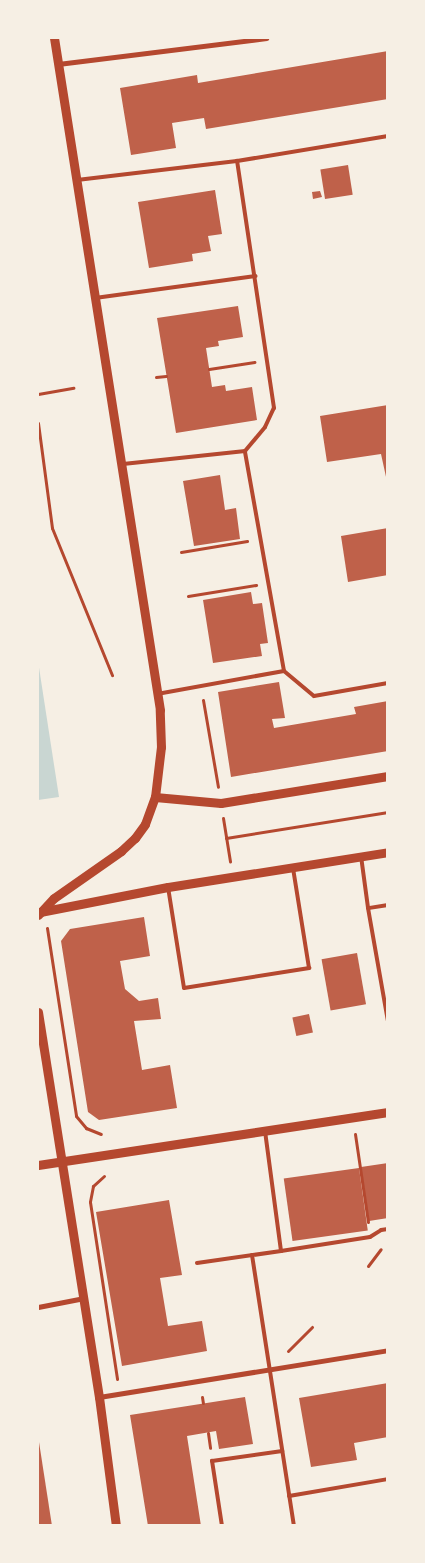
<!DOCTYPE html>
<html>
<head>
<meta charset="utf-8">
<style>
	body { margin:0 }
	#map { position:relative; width:425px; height:1563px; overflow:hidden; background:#f6efe4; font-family:"Source Serif 4",serif }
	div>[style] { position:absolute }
	.water>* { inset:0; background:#c9d6d2 }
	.building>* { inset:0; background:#bf614a; transform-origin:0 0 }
	.path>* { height:3px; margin:-1.5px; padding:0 1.5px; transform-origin:1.5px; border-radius:1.5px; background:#b5482f }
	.service>* { height:4px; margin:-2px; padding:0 2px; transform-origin:2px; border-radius:2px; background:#b5482f }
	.minor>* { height:5px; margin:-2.5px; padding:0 2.5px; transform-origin:2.5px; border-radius:2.5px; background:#b5482f }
	.tertiary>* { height:9px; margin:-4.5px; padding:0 4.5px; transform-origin:4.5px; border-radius:4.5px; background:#b5482f }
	span { translate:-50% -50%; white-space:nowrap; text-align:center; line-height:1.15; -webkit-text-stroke:4.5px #f6efe4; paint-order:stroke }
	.frame { position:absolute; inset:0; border:39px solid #f6efe4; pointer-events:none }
</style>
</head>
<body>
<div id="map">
	<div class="water">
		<i style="clip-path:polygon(38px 661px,59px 797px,38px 800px)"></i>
	</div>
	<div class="building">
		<i style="clip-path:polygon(388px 51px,388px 99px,206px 129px,204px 118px,172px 123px,176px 148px,131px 155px,120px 88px,197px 75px,198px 83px)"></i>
		<i style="left:348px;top:165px;width:30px;height:28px;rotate:81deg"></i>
		<i style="clip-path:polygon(215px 190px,222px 234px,208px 236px,211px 251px,192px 254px,193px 261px,149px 268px,138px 202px)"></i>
		<i style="clip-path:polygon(320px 191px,322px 197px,313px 199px,312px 192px)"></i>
		<i style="clip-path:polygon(238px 306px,243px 337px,218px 341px,219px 346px,206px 348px,212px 387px,225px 385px,226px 391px,252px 387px,257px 420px,176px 433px,157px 318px)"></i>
		<i style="clip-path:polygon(388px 405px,388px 486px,381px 454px,327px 462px,320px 416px)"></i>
		<i style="clip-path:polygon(220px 475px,225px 510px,236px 508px,240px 539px,194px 546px,183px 481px)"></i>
		<i style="clip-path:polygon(388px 528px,388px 575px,348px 582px,341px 536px)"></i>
		<i style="clip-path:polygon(251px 592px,253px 604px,262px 603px,268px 643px,260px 644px,262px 656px,213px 663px,203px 600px)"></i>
		<i style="clip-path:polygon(279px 682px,285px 718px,272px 719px,274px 728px,356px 714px,354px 707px,388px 701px,388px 751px,231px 777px,218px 692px)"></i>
		<i style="clip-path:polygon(144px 917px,150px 956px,120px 961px,125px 989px,139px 1001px,158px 998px,161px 1019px,134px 1021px,142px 1070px,170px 1065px,177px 1108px,99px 1120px,88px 1112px,61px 941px,70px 929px)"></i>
		<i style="left:357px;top:953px;width:52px;height:36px;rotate:80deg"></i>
		<i style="left:309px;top:1014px;width:19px;height:17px;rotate:78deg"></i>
		<i style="clip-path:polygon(388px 1163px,388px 1218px,369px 1221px,361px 1167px)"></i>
		<i style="left:359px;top:1168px;width:63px;height:76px;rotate:82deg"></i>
		<i style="clip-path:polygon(169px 1200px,182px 1275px,160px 1278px,168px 1326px,202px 1321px,207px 1351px,122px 1366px,96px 1212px)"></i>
		<i style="clip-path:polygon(388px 1383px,388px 1437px,354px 1443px,357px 1460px,311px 1467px,299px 1398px)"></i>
		<i style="clip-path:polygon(245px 1397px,253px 1444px,219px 1449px,216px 1431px,187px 1436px,201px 1526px,148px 1526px,130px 1415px)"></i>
		<i style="clip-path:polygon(38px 1442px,39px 1442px,52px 1526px,38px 1526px)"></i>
	</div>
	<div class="path">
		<i style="left:209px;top:369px;width:46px;rotate:-8.8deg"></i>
		<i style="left:156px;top:377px;width:10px;rotate:-6deg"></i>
		<i style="left:38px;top:394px;width:36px;rotate:-10deg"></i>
		<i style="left:38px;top:423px;width:106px;rotate:82.4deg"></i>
		<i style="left:52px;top:528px;width:159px;rotate:67.8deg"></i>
		<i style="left:181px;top:552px;width:67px;rotate:-9.5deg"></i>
		<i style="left:188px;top:596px;width:69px;rotate:-9.2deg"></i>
		<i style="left:203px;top:700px;width:88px;rotate:80.2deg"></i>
		<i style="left:223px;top:818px;width:44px;rotate:80.8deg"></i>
		<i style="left:226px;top:838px;width:164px;rotate:-9.1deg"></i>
		<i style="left:47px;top:928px;width:190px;rotate:81.2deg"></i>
		<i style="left:76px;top:1116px;width:16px;rotate:50deg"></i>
		<i style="left:86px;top:1128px;width:16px;rotate:22deg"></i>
		<i style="left:355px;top:1134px;width:89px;rotate:81.6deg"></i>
		<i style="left:104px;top:1176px;width:15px;rotate:138deg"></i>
		<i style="left:93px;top:1186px;width:16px;rotate:101deg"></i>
		<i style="left:90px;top:1202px;width:179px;rotate:81.3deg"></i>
		<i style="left:368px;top:1266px;width:21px;rotate:-53deg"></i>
		<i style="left:288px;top:1351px;width:34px;rotate:-45deg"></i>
		<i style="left:202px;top:1397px;width:6px;rotate:81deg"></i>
		<i style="left:208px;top:1433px;width:15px;rotate:82deg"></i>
	</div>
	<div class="service">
		<i style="left:77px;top:180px;width:161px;rotate:-6.8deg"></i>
		<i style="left:237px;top:161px;width:153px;rotate:-9.4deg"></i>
		<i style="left:95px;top:298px;width:162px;rotate:-7.8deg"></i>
		<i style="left:123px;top:464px;width:123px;rotate:-6.1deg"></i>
		<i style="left:284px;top:671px;width:39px;rotate:40deg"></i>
		<i style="left:314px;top:696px;width:75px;rotate:-10deg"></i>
		<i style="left:157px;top:694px;width:129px;rotate:-10.3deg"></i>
		<i style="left:284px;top:671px;width:223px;rotate:-100.1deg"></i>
		<i style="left:245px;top:451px;width:31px;rotate:-50deg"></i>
		<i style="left:265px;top:427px;width:21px;rotate:-65deg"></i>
		<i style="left:274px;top:408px;width:250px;rotate:-98.5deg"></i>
		<i style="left:361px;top:856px;width:52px;rotate:82.3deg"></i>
		<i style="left:168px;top:887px;width:102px;rotate:81deg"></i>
		<i style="left:184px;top:988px;width:127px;rotate:-9.1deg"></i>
		<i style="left:309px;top:968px;width:101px;rotate:-99.1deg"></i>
		<i style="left:388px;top:905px;width:20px;rotate:171deg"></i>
		<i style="left:368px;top:908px;width:115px;rotate:80deg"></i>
		<i style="left:265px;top:1131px;width:121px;rotate:82.4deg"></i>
		<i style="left:281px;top:1251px;width:90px;rotate:-8.9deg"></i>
		<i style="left:370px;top:1237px;width:13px;rotate:-32deg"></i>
		<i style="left:381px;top:1230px;width:7px;rotate:-8deg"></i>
		<i style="left:252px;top:1255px;width:274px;rotate:81.2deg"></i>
		<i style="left:197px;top:1263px;width:85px;rotate:-8.1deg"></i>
		<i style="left:289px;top:1496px;width:100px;rotate:-9.7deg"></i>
		<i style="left:222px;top:1526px;width:66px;rotate:-98.7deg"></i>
		<i style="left:212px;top:1461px;width:71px;rotate:-8.1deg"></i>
	</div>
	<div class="minor">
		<i style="left:58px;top:64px;width:210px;rotate:-7.1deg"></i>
		<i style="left:38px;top:1307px;width:47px;rotate:-11.1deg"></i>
		<i style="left:99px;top:1397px;width:293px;rotate:-9.2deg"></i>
	</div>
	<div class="tertiary">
		<i style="left:155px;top:797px;width:66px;rotate:5.2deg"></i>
		<i style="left:221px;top:803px;width:169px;rotate:-9.2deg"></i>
		<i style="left:40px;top:912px;width:130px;rotate:-11.1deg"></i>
		<i style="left:168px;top:887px;width:223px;rotate:-9deg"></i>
		<i style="left:38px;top:915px;width:23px;rotate:-47deg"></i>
		<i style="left:54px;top:898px;width:82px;rotate:-35deg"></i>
		<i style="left:121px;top:851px;width:19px;rotate:-43deg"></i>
		<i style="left:135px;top:838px;width:17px;rotate:-54deg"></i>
		<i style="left:145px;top:824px;width:29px;rotate:-70deg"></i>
		<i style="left:155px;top:797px;width:50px;rotate:-83.2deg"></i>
		<i style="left:161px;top:747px;width:37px;rotate:-92deg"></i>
		<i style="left:160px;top:710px;width:680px;rotate:-98.96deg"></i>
		<i style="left:38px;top:1012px;width:390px;rotate:81deg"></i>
		<i style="left:99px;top:1397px;width:130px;rotate:82.5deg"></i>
		<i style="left:38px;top:1165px;width:354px;rotate:-8.6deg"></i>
	</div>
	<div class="frame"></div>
</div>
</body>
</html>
